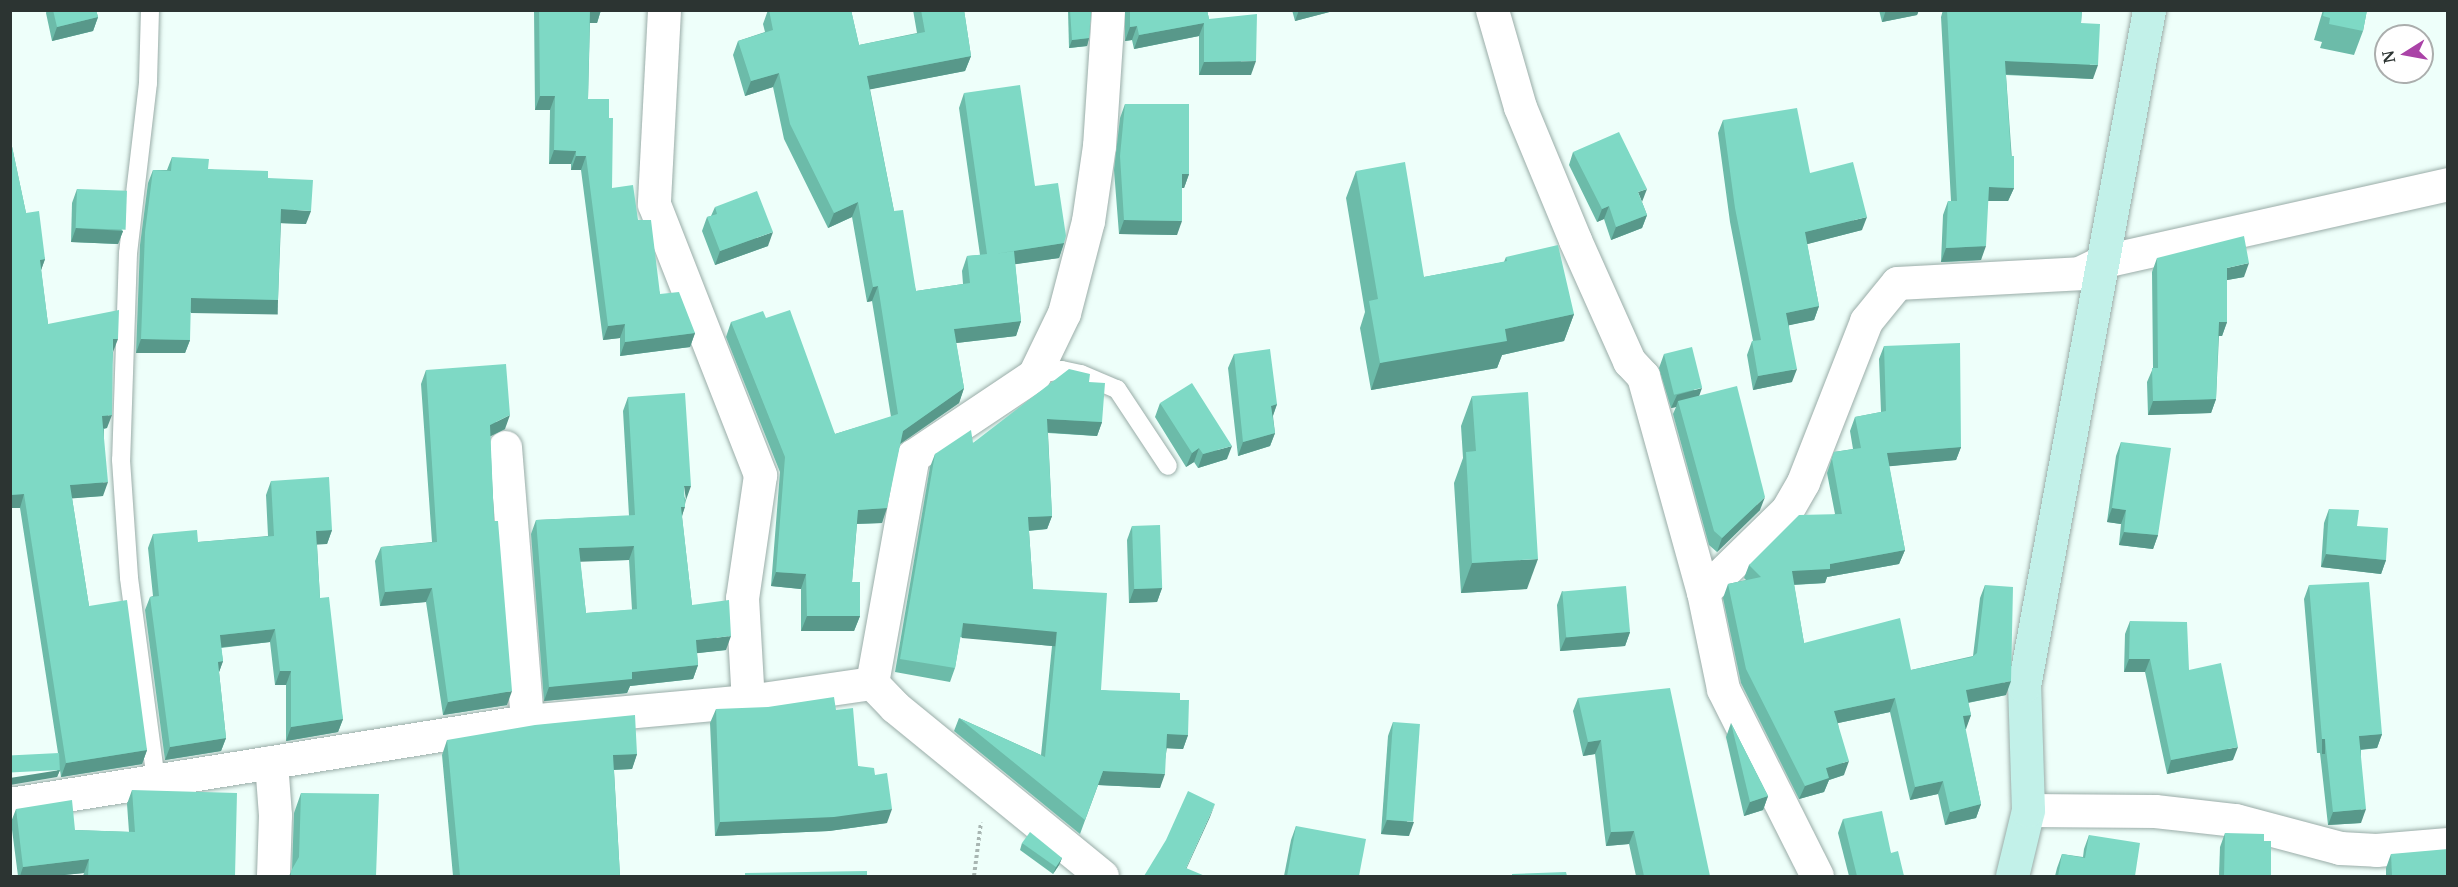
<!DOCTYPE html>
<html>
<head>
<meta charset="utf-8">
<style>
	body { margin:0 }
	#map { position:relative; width:2458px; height:887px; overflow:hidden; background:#eefffa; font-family:"Noto Serif",serif }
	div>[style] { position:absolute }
	.path>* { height:4px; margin-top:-2px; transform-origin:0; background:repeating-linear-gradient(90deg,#a8b6b2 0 3px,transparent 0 6px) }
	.roads { filter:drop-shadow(0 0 2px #9aada8) drop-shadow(0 0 2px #9aada8) }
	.lane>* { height:18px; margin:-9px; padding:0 9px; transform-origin:9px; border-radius:9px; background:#fff }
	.street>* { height:33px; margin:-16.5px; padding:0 16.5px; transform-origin:16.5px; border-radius:16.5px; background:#fff }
	.secondary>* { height:33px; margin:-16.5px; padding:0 16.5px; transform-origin:16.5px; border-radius:16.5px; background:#c2f1e9 }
	.wall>* { inset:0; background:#6cbba9 }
	.shaded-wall>* { inset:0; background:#58988a; transform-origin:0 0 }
	.building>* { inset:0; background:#7ed9c5; transform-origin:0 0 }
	span { translate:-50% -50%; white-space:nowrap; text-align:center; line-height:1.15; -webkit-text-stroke:5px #fff; paint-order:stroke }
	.frame { position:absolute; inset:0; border:12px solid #2c3432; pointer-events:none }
	.north { position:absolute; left:2374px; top:24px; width:60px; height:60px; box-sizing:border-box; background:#fff; border:2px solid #abaead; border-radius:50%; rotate:259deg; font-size:16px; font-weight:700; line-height:24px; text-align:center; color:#2c3432 }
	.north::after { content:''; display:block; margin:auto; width:21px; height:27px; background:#aa43a7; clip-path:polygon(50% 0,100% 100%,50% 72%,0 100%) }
</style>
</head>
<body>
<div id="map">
	<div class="path">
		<i style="left:974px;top:876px;width:54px;rotate:-82.6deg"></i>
	</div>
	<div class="roads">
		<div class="lane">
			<i style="left:150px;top:10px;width:73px;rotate:91.6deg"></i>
			<i style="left:148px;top:83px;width:171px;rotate:96.7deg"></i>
			<i style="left:128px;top:253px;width:207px;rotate:91.9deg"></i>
			<i style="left:121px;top:460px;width:118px;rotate:86.1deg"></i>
			<i style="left:129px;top:578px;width:205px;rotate:82.4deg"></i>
			<i style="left:1034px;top:375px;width:28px;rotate:-10deg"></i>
			<i style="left:1062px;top:370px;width:19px;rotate:12deg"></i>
			<i style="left:1081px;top:374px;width:39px;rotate:23deg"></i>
			<i style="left:1117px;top:389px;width:92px;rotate:56.5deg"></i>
		</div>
		<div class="street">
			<i style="left:664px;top:10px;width:194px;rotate:93deg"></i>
			<i style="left:654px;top:204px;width:291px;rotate:68.6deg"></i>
			<i style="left:760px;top:475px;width:124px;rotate:98.3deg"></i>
			<i style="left:742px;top:598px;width:103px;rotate:86.7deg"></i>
			<i style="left:1492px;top:10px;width:101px;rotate:73.9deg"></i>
			<i style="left:1520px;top:107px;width:144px;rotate:67.5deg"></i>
			<i style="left:1575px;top:240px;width:133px;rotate:65.9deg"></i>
			<i style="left:1629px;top:361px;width:21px;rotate:47deg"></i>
			<i style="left:1643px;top:376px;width:224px;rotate:74.5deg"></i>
			<i style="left:1703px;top:592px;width:99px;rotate:78.3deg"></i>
			<i style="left:1723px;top:689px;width:209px;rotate:63.3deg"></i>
			<i style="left:505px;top:447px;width:275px;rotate:85.4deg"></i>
			<i style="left:1703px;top:592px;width:117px;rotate:-44.3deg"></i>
			<i style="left:1787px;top:510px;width:32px;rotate:-60deg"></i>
			<i style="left:1803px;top:482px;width:173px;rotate:-68.6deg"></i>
			<i style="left:1866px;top:321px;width:49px;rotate:-50.8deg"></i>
			<i style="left:1897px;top:283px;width:182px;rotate:-3.1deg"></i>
			<i style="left:2079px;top:273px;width:28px;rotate:-26deg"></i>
			<i style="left:2104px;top:261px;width:353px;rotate:-12.6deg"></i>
			<i style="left:872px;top:683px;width:231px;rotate:-79.8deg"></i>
			<i style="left:913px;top:456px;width:146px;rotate:-33.8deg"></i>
			<i style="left:1034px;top:375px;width:69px;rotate:-64.2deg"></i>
			<i style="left:1064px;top:313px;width:95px;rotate:-75.4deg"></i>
			<i style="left:1088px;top:221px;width:76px;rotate:-81.7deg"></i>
			<i style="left:1099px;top:146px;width:136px;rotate:-86.2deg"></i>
			<i style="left:872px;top:683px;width:33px;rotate:46deg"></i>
			<i style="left:895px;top:707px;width:267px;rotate:39.2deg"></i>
			<i style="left:271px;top:762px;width:53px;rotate:85.7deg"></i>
			<i style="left:275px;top:815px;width:61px;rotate:91.9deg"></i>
			<i style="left:10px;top:804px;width:524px;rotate:-9.12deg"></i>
			<i style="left:527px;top:721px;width:222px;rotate:-5.2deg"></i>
			<i style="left:748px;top:701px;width:125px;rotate:-8.3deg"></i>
			<i style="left:2028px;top:810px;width:127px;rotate:0.5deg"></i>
			<i style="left:2155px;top:811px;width:81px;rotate:6.4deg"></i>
			<i style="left:2235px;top:820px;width:109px;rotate:14.9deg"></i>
			<i style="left:2340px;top:848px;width:36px;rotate:3deg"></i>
			<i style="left:2376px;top:850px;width:72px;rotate:-4.8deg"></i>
		</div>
		<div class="secondary">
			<i style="left:2012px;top:876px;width:68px;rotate:-76.4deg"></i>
			<i style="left:2028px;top:810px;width:124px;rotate:-91.8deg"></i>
			<i style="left:2024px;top:686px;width:687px;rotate:-79.52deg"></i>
		</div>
	</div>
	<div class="wall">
		<i style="clip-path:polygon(47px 10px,96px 10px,98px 17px,93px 31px,52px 41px,46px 13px)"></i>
		<i style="clip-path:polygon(534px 10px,601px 10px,597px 23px,590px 23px,588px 99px,609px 118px,612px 188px,638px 220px,660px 294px,695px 333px,690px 347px,620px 356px,620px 338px,603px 340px,581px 170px,571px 170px,571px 164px,549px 164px,550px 110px,535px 110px)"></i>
		<i style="clip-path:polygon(768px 10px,851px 10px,859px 45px,917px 33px,913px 10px,964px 10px,971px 56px,965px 71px,870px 89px,894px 211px,916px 291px,963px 284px,962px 271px,967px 256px,980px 255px,959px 108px,964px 93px,1035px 186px,1064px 243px,1059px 258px,1015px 264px,1021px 321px,1016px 336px,956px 343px,964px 388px,959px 403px,900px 444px,882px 523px,857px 524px,852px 582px,860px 616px,854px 631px,801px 631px,801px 589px,771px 586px,780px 472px,726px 337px,731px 322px,766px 318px,835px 434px,891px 417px,872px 301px,867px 302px,852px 217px,828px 228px,784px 139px,773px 87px,745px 96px,733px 55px,738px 41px,765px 32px,763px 24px)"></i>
		<i style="clip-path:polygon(1068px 10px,1091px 10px,1089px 38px,1087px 46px,1069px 48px)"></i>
		<i style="clip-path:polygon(1125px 10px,1207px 10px,1209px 19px,1251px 75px,1199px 75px,1199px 36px,1134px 49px,1132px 40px,1125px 41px)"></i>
		<i style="clip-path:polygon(1292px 10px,1337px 10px,1295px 21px)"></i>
		<i style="clip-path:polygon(1879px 10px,1919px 10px,1917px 15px,1882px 22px)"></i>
		<i style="clip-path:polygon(1943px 10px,2082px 10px,2081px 23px,2093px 79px,2006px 75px,2014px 188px,2008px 201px,1988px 201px,1981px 260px,1941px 262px,1943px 215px,1948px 201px,1951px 201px,1941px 17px)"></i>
		<i style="clip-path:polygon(2323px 10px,2367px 10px,2363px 31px,2354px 55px,2320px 48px,2322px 42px,2314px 40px)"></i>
		<i style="clip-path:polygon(1125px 104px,1189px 174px,1184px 188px,1182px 188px,1177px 235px,1119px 234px,1114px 170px,1120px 118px)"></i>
		<i style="clip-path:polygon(1723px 120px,1810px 173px,1862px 230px,1807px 244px,1819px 306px,1814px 320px,1789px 325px,1792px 382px,1753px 390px,1747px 355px,1752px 341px,1753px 341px,1730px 222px,1718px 133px)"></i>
		<i style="clip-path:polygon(10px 137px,26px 213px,45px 259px,41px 270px,48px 324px,113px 352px,107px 428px,104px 429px,103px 496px,72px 498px,89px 606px,147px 750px,142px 764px,61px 777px,60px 770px,57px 777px,58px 753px,20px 508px,10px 508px)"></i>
		<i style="clip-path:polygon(1573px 152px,1642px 202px,1647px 215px,1642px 228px,1611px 240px,1604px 219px,1597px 222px,1569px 165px)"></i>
		<i style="clip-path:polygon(172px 157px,208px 169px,268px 178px,306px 224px,281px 223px,278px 300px,273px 314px,190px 312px,190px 340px,185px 353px,136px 353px,140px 245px,148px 183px,153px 170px,167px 170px)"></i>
		<i style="clip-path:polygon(1356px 171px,1424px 277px,1504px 262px,1506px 257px,1574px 314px,1564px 341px,1502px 355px,1497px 368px,1371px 390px,1360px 328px,1365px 312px,1346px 198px)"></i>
		<i style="clip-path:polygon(77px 189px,123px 231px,118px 244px,71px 242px,72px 203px)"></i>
		<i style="clip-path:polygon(715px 207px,768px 246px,715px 265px,702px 231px,707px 217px,711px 216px)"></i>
		<i style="clip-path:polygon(2157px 258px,2244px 277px,2227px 280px,2227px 322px,2222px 336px,2219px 336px,2216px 399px,2211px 413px,2148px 415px,2147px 382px,2153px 368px,2152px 272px)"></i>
		<i style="clip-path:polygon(1884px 346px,1961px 447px,1956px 460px,1889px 466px,1905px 550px,1899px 564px,1827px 577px,1825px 583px,1794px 585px,1804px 643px,1911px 670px,1973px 656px,1980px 598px,1985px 585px,2006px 695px,1968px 703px,1971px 715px,1965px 729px,1981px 804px,1976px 818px,1945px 825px,1938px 794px,1910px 800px,1890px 712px,1838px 723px,1844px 775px,1829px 780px,1824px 792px,1799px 799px,1741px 683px,1723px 598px,1728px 584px,1746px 580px,1744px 578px,1749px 565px,1835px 514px,1827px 473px,1834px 452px,1853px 449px,1850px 431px,1855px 417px,1881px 412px,1879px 359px)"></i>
		<i style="clip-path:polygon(1234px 354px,1277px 404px,1273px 416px,1275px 433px,1270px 446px,1238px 456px,1228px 368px)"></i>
		<i style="clip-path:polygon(1664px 354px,1699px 396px,1760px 510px,1717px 552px,1709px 545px,1673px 414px,1676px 407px,1671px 408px,1659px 368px)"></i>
		<i style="clip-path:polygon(426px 370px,505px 429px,490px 436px,494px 521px,507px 705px,443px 715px,426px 602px,380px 606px,375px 561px,381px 547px,432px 542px,421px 384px)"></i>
		<i style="clip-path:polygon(1089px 382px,1102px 422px,1097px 436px,1048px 433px,1052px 516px,1047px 529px,1029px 531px,1033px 589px,1101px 690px,1180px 700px,1188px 735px,1183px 749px,1167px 748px,1160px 788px,1098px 785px,1080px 834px,954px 731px,959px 718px,1041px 755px,1052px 646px,960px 637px,955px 668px,950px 682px,895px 672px,930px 467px,935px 454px,973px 443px)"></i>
		<i style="clip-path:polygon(1472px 396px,1527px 589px,1461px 593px,1454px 483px,1463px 458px,1461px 426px)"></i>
		<i style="clip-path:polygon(evenodd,628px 397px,686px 500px,682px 517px,692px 605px,726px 650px,697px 653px,698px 665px,693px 679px,630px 686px,627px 693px,544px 701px,531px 534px,536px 520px,629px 516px,623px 411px,628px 397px,629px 560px,632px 610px,586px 613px,580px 561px,629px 560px)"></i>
		<i style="clip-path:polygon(1160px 403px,1227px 459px,1198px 468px,1194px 462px,1186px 467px,1155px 417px)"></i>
		<i style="clip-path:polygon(2121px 442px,2158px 535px,2153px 549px,2119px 545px,2121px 524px,2107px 522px,2116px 456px)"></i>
		<i style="clip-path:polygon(271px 481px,332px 530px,327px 544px,317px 544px,320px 598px,343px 719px,338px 732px,286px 741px,286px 685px,275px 685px,270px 642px,221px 648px,223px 661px,219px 672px,226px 738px,221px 751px,165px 760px,145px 610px,150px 597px,153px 596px,148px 548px,153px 534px,198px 542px,268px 536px,266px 495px)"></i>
		<i style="clip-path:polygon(2329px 509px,2357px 526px,2386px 560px,2381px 574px,2321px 567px,2324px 523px)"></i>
		<i style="clip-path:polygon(1132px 526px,1162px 588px,1157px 602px,1129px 603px,1127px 540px)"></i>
		<i style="clip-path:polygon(2309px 585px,2382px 734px,2377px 748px,2361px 750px,2361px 823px,2328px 825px,2320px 753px,2317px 753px,2304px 599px)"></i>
		<i style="clip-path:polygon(1562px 591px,1630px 632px,1625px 646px,1560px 651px,1557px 605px)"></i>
		<i style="clip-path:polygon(2130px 621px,2189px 670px,2233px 760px,2167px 774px,2145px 672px,2124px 672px,2125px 634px)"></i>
		<i style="clip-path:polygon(1578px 698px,1710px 876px,1636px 876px,1629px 844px,1606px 846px,1595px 754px,1583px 756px,1573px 711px)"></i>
		<i style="clip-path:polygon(716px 709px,836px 710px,858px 766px,875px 775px,887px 823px,829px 831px,715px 836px,710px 723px)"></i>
		<i style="clip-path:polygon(1393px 722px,1409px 836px,1381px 834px,1388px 736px)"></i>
		<i style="clip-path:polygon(1731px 723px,1768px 796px,1763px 810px,1744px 816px,1726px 737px)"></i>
		<i style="clip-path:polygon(447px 740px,637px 754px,632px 769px,614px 770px,620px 876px,453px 876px,442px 755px)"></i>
		<i style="clip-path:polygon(132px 790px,235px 876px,83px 876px,84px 873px,54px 876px,18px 876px,11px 822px,16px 809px,75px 830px,129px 832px,127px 804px)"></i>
		<i style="clip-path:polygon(301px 793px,376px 876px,289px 876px,292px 870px,294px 813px)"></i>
		<i style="clip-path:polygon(1843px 819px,1891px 853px,1904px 876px,1849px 876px,1838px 833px)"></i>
		<i style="clip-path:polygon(1296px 826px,1359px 876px,1284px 876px,1291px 840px)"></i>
		<i style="clip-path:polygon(2225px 833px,2264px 841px,2271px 876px,2219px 876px,2220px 847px)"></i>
		<i style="clip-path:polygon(2089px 835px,2135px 876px,2055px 876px,2057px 868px,2062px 854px,2083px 857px,2084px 849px)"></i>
		<i style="clip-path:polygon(1022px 843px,1062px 858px,1059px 865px,1053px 874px,1020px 850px)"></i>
		<i style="clip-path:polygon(2391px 854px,2448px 876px,2386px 876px,2386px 868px)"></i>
	</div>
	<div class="shaded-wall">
		<i style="clip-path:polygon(589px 10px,601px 10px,597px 23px,585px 23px)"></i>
		<i style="clip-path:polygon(1299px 10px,1337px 10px,1295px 21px)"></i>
		<i style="clip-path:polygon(1886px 10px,1919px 10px,1917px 15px,1882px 22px)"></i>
		<i style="clip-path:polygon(98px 17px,93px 31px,52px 41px,57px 27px)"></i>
		<i style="clip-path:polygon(1204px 23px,1199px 36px,1134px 49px,1139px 35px)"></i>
		<i style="clip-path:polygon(1137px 26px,1132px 40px,1125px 41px,1130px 27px)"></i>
		<i style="clip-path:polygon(1089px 38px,1087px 46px,1069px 48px,1072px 40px)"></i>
		<i style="clip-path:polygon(971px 56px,965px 71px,862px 91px,867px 76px)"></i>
		<i style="clip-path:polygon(1256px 61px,1251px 75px,1199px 75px,1204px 62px)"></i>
		<i style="clip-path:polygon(2005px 61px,2098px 65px,2093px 79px,2000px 74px)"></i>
		<i style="clip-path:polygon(779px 73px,773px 87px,745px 96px,751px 81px)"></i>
		<i style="clip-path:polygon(540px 96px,555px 96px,550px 110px,535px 110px)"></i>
		<i style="clip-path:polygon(554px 150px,576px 151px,571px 164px,549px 164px)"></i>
		<i style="clip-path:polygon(576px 156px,586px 156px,581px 170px,571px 170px)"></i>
		<i style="clip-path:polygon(1182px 174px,1189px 174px,1184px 188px,1177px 188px)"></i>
		<i style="clip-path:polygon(1989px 187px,2014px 188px,2008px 201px,1984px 201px)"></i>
		<i style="clip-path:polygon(1647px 189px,1642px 202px,1638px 192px)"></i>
		<i style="clip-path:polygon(858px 202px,852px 217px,828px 228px,834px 213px)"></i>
		<i style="clip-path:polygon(1609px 206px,1604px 219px,1597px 222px,1602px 209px)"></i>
		<i style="clip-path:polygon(281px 209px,311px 211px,306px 224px,276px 223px)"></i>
		<i style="clip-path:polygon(1647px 215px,1642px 228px,1611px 240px,1616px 227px)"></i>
		<i style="clip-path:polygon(1867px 217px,1862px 230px,1800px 246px,1805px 232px)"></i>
		<i style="clip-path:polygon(1124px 220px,1182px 221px,1177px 235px,1119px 234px)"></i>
		<i style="clip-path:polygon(76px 228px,123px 231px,118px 244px,71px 242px)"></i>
		<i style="clip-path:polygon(773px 232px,768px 246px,715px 265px,720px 251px)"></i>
		<i style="clip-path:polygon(1064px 243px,1059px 258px,989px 268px,994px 254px)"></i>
		<i style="clip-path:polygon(1986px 246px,1981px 260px,1941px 262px,1946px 248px)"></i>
		<i style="clip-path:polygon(45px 259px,40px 273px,40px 260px)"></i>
		<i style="clip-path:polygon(2249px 263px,2244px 277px,2222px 281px,2227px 268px)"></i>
		<i style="clip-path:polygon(878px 286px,872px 301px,867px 302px,873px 287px)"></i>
		<i style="left:191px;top:298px;width:87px;height:15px;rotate:1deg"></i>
		<i style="clip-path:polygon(1819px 306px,1814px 320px,1781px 327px,1786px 313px)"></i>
		<i style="clip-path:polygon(1574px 314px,1564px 341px,1502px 355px,1497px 368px,1371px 390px,1380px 363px,1505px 329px)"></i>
		<i style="clip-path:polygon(1021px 321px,1016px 336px,948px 344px,954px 329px)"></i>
		<i style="clip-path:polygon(2219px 322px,2227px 322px,2222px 336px,2214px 336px)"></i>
		<i style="clip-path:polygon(625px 324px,620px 338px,603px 340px,608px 326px)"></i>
		<i style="clip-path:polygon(695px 333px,690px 347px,620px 356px,625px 342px)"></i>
		<i style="clip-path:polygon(113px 339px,118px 339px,113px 352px)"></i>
		<i style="clip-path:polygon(141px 339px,190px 340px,185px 353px,136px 353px)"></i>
		<i style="clip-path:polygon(1797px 369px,1792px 382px,1753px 390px,1758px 376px)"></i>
		<i style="clip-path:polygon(964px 388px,959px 403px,897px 446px,903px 431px)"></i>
		<i style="clip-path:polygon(1702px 388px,1697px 402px,1678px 401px,1676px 407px,1671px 408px,1677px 395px)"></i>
		<i style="clip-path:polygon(2216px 399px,2211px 413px,2148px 415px,2153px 401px)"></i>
		<i style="clip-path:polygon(1277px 404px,1272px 418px,1271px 406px)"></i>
		<i style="clip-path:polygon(112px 415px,107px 428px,98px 429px,102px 416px)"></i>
		<i style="clip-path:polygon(510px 415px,505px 429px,485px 439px,490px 425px)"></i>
		<i style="clip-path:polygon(1047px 419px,1102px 422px,1097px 436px,1042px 432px)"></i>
		<i style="clip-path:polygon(1275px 433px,1270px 446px,1238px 456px,1243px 442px)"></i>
		<i style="clip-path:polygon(1232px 446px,1227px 459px,1198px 468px,1203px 454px)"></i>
		<i style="clip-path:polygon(1961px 447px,1956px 460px,1882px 467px,1887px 453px)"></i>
		<i style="clip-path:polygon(1199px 448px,1194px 462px,1186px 467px,1192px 453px)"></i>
		<i style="clip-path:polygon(108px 482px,103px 496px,65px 499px,70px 485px)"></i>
		<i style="clip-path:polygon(684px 486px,691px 486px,686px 500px)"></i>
		<i style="clip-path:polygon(24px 494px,20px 508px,10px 508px,10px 495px)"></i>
		<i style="clip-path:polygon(1765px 497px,1760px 510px,1717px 552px,1722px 538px)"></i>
		<i style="clip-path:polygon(681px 507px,685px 507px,680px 521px)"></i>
		<i style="clip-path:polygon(887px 508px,882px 523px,852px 524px,858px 510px)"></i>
		<i style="clip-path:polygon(2112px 508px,2126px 510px,2121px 524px,2107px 522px)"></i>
		<i style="clip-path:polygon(1052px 516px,1047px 529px,1023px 531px,1028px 517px)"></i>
		<i style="clip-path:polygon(332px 530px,327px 544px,311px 545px,316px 531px)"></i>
		<i style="clip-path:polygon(2124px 532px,2158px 535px,2153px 549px,2119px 545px)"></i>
		<i style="clip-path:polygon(634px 546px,629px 560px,574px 562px,579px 548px)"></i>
		<i style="clip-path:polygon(1905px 550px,1899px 564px,1827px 577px,1825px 583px,1787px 585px,1792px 571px)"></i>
		<i style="clip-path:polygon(2326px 554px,2386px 560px,2381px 574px,2321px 567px)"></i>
		<i style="clip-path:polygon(1538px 559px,1527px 589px,1461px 593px,1472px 563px)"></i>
		<i style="clip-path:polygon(776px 572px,806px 574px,801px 589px,771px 586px)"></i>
		<i style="clip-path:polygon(432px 588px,426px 602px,380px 606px,385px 592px)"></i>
		<i style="clip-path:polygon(1162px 588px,1157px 602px,1129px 603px,1134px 589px)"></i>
		<i style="clip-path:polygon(807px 616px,860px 616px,854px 631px,801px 631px)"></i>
		<i style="left:963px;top:623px;width:94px;height:15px;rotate:5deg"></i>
		<i style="clip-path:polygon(275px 629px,270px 642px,215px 648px,220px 635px)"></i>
		<i style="clip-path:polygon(1630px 632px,1625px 646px,1560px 651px,1566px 637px)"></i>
		<i style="clip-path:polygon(731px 636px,726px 650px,690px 654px,696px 640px)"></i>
		<i style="clip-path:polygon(2129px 659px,2150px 659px,2145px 672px,2124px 672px)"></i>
		<i style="clip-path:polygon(223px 661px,218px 675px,218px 662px)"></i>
		<i style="clip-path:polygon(698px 665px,693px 679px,630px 686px,627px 693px,544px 701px,549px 687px,632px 672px)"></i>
		<i style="clip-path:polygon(280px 671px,291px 671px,286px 685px,275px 685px)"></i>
		<i style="clip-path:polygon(2011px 681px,2006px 695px,1961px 704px,1966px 690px)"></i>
		<i style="clip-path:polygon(512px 691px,507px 705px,443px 715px,448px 702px)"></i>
		<i style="clip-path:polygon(1895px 698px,1890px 712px,1829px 725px,1834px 711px)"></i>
		<i style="clip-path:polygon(1971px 715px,1966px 729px,1958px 730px,1963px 716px)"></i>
		<i style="clip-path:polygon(343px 719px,338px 732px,286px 741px,291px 727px)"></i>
		<i style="clip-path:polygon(1167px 734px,1188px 735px,1183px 749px,1162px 748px)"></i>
		<i style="clip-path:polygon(2382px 734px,2377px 748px,2354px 750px,2359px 736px)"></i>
		<i style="clip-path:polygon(226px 738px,221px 751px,165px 760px,170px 747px)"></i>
		<i style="left:2322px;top:739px;width:3px;height:15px"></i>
		<i style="clip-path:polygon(1601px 740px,1595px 754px,1583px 756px,1588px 742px)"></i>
		<i style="clip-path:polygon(2238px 747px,2233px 760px,2167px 774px,2171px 760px)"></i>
		<i style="clip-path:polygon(147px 750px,142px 764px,61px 777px,66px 763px)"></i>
		<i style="clip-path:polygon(637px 754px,632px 769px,608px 770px,613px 755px)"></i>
		<i style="clip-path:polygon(1849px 761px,1844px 775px,1829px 780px,1824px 792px,1799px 799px,1805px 786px,1826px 768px)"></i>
		<i style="clip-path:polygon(60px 770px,57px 777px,10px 785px,10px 778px)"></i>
		<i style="clip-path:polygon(1103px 771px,1165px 774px,1160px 788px,1098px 785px,1080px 834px)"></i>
		<i style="clip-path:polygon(1943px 781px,1938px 794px,1910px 800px,1915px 787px)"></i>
		<i style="clip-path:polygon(1768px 796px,1763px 810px,1744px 816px,1750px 802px)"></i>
		<i style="clip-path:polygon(1215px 804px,1210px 817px,1183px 876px,1186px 868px)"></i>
		<i style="clip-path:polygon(1981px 804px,1976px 818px,1945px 825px,1950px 812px)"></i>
		<i style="clip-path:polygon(892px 809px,887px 823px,829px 831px,715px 836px,720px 822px)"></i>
		<i style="clip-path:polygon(2366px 809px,2361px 823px,2328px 825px,2333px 812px)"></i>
		<i style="clip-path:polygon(1387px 820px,1414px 822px,1409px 836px,1381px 834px)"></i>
		<i style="clip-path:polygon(1634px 831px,1629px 844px,1606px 846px,1611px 832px)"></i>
		<i style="clip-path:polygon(1062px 858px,1059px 865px,1053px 874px,1056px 867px)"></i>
		<i style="clip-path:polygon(89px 859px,84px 873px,54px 876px,20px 876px,23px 867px)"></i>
	</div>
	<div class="building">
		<i style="clip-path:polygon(53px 10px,96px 10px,98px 17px,57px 27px)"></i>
		<i style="clip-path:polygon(539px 10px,590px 10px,588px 99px,609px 99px,609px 118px,613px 118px,612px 188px,633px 185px,638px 220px,651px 220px,660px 294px,679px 292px,695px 333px,625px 342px,625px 324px,608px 326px,586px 156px,576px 156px,576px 151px,554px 150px,555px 96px,540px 96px)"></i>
		<i style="clip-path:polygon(769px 10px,851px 10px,859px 45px,925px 32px,921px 10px,964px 10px,971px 56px,867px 76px,894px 211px,903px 210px,916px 291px,970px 283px,967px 256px,987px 254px,964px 93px,1020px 85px,1035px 186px,1058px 183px,1066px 236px,1064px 243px,994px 254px,1014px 251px,1021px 321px,954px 329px,964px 388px,903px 431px,887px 508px,858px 510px,852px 582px,860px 582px,860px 616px,807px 616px,806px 574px,776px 572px,785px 457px,731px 322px,763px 311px,766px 318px,790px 310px,835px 434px,898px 414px,878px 286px,873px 287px,858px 202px,834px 213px,790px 124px,779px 73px,751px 81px,738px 41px,773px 30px)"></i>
		<i style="clip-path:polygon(1070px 10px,1091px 10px,1089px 38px,1072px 40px)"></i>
		<i style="clip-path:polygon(1130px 10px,1207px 10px,1209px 19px,1257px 14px,1256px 61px,1204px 62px,1204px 23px,1139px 35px,1137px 26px,1130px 27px)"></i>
		<i style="clip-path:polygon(1947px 10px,2082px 10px,2081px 23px,2100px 24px,2098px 65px,2005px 61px,2011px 156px,2014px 156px,2014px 188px,1989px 187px,1986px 246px,1946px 248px,1948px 201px,1957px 201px)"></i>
		<i style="clip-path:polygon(2324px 10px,2367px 10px,2363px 31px,2329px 24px,2330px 18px,2323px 16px)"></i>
		<i style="clip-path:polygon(1125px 104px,1189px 104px,1189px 174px,1182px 174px,1182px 221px,1124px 220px,1120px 156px)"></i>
		<i style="clip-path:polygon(1797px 108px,1810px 173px,1853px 162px,1867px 217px,1805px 232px,1819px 306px,1786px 313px,1797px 369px,1758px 376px,1752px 341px,1761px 340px,1735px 208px,1723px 120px)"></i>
		<i style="clip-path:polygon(1619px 132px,1647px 189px,1638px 192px,1647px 215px,1616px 227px,1609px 206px,1602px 209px,1573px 152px)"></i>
		<i style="clip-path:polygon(10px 137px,26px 213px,39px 211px,45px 259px,40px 260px,48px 324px,119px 310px,118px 339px,113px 339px,112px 415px,102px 416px,108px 482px,70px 485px,89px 606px,127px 600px,147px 750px,66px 763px,24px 494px,10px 495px)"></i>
		<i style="clip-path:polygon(172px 157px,209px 159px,208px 169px,268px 171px,268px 178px,313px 180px,311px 211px,281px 209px,278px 300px,191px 298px,190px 340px,141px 339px,145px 232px,153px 170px,171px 171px)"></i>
		<i style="clip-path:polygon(1405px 162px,1424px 277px,1507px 261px,1506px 257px,1558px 245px,1574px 314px,1505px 329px,1507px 341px,1380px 363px,1369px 301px,1378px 299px,1356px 171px)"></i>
		<i style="left:77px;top:189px;width:50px;height:39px;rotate:2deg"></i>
		<i style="clip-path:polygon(757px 191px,773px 232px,720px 251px,707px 217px,717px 214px,715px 207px)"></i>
		<i style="clip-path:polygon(2244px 236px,2249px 263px,2227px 268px,2227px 322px,2219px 322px,2216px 399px,2153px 401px,2152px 368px,2158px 368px,2157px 258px)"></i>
		<i style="clip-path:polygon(1960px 343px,1961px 447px,1887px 453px,1905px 550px,1830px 564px,1830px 569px,1792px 571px,1804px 643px,1900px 618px,1911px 670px,1972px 657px,1977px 653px,1985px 585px,2013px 587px,2011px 681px,1966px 690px,1971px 715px,1963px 716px,1981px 804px,1950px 812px,1943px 781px,1915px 787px,1895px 698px,1834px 711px,1849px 761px,1826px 768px,1829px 778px,1805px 786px,1746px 669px,1728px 584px,1761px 577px,1749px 565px,1799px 515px,1842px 514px,1832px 459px,1834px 452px,1861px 448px,1855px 417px,1886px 411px,1884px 346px)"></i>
		<i style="left:1692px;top:347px;width:42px;height:29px;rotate:76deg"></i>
		<i style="clip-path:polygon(1270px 349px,1277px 404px,1271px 406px,1275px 433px,1243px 442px,1234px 354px)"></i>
		<i style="clip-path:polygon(506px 364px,510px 415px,490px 425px,494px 521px,498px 521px,512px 691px,448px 702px,432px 588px,385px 592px,381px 547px,437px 542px,426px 370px)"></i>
		<i style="clip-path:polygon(1069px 369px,1090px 374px,1089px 382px,1105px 383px,1102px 422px,1047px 419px,1052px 516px,1028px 517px,1033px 589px,1107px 593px,1101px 690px,1180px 693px,1180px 700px,1189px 700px,1188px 735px,1167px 734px,1165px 774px,1103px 771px,1085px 820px,959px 718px,1045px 757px,1057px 632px,963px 623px,955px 668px,900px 659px,935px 454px,971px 430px,973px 443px)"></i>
		<i style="clip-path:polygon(1192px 383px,1232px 446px,1203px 454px,1199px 448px,1192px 453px,1160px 403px)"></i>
		<i style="clip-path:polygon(1737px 386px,1765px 497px,1722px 538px,1714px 531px,1678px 401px)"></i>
		<i style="clip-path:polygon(1528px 392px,1538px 559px,1472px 563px,1466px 452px,1476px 451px,1472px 396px)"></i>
		<i style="clip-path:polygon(evenodd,685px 393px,691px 486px,684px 486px,685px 507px,681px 507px,692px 605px,729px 600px,731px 636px,696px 640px,698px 665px,632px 672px,632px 679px,549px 687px,536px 520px,635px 515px,628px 397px,685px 393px,634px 546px,637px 609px,586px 613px,579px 548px,634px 546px)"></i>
		<i style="clip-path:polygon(2121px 442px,2171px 448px,2158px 535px,2124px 532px,2126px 510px,2112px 508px)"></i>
		<i style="clip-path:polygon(329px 477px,332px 530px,316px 531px,320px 598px,329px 597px,343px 719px,291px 727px,291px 671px,280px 671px,275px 629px,220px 635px,223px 661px,218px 662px,226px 738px,170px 747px,150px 597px,159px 596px,153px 534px,197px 530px,198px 542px,274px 536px,271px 481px)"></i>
		<i style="clip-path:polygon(2329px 509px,2359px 510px,2357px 526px,2388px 528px,2386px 560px,2326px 554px)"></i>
		<i style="left:1160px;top:525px;width:63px;height:28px;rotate:88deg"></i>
		<i style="clip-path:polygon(2369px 582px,2382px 734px,2359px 736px,2366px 809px,2333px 812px,2325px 739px,2322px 739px,2309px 585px)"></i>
		<i style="left:1626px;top:586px;width:46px;height:64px;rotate:85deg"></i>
		<i style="clip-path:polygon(2130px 621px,2187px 622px,2189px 670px,2221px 663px,2238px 747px,2171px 760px,2150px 659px,2129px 659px)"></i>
		<i style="clip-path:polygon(1670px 688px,1710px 876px,1644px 876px,1634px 831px,1611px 832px,1601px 740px,1588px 742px,1578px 698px)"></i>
		<i style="clip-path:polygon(834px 697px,836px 710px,853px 708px,858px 766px,874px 768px,875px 775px,887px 773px,892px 809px,834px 817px,720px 822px,716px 709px,768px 707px)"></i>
		<i style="clip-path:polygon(635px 715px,637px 754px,613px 755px,620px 876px,460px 876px,447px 740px,535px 725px)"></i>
		<i style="left:1393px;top:722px;width:27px;height:98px;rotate:4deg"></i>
		<i style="clip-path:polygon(1731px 723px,1768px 796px,1750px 802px)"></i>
		<i style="left:59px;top:753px;width:17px;height:50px;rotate:87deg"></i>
		<i style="clip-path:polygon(132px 790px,237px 793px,235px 876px,88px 876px,89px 859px,23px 867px,16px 809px,72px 800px,75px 830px,135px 832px)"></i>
		<i style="clip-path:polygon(1188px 791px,1215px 804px,1186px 868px,1205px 876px,1144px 876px,1166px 840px)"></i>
		<i style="clip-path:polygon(301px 793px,379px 794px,376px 876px,291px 876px,291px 871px,299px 857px)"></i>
		<i style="clip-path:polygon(1882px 811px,1891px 853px,1898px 851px,1904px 876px,1857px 876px,1843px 819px)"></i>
		<i style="clip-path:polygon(1296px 826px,1366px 839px,1359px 876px,1287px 876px)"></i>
		<i style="clip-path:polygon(1030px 832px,1062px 858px,1056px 867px,1022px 843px)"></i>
		<i style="clip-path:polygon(2225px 833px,2264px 834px,2264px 841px,2271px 841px,2271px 876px,2224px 876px)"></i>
		<i style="clip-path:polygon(2089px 835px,2140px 843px,2135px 876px,2058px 876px,2062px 854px,2085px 858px)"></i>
		<i style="clip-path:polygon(2448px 849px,2448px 876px,2392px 876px,2391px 854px)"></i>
		<i style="clip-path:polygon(867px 871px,867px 876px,745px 876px,745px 873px)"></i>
		<i style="clip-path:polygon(1566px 872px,1567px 876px,1512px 876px,1512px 874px)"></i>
	</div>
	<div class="frame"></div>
	<div class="north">N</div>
</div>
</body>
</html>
